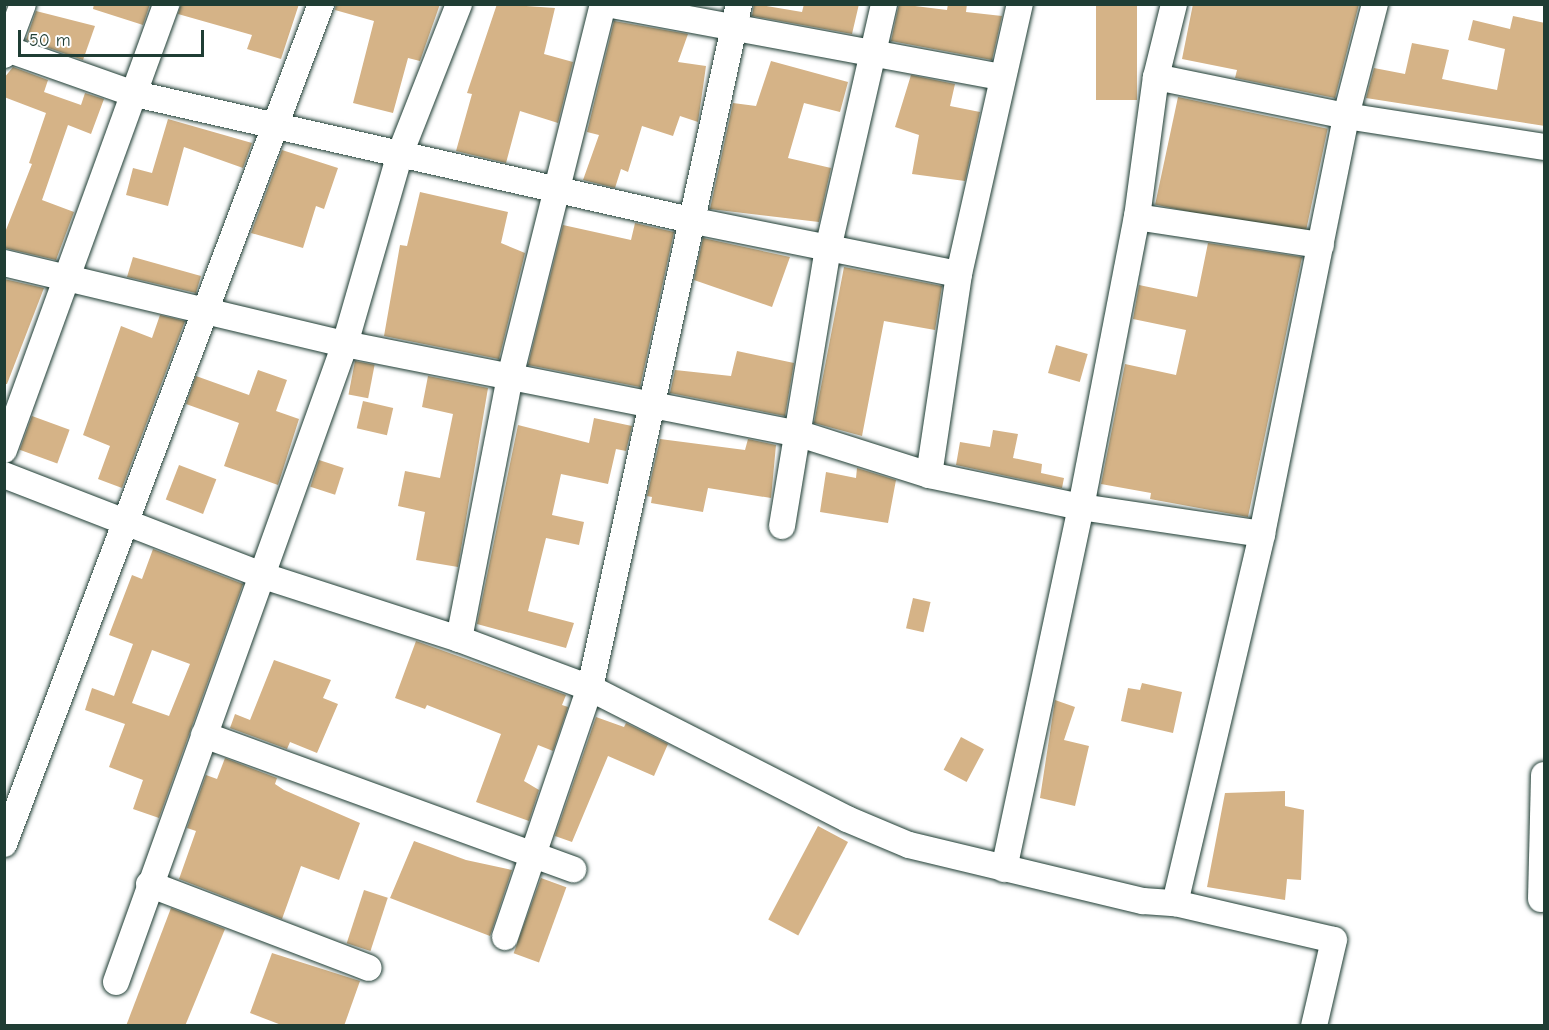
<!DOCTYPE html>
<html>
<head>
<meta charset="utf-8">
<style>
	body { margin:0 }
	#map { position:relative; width:1549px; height:1030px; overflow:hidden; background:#fff; font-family:"Comic Neue",sans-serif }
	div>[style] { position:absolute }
	.building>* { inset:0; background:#d5b387; transform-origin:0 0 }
	.roads { filter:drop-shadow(0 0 2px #1f3d34) drop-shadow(0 0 2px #1f3d34) }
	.minor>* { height:26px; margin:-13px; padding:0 13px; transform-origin:13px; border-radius:13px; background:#fff }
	span { translate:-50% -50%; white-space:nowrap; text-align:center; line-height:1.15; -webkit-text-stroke:6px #fff; paint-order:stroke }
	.frame { position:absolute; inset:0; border:6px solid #1f3d34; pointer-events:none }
	.scale { position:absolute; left:18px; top:30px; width:186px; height:27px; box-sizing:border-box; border:3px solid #1f3d34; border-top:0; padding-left:8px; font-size:18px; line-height:21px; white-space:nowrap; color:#1f3d34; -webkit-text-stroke:4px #fff; paint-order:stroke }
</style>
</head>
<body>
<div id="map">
	<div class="building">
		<i style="clip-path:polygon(94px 4px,150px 4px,143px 25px,93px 9px)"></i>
		<i style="clip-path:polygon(181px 4px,299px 4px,281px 59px,247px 49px,252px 35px,178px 14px)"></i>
		<i style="clip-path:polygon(336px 4px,440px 4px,420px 61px,408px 58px,393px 113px,353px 103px,374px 21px,335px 10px)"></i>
		<i style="clip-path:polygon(497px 4px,555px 8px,544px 54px,573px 62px,558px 123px,520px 111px,506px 163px,456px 151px,472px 94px,467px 93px)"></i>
		<i style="clip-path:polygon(754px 4px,802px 12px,804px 4px,859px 4px,852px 34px,752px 16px)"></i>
		<i style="clip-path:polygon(899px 4px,947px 10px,948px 4px,967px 4px,966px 12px,1002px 16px,992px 60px,891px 41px)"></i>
		<i style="left:1096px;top:4px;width:41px;height:96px"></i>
		<i style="clip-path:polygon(1193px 4px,1359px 4px,1335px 98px,1235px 78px,1237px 70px,1182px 59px)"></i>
		<i style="clip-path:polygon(36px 11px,95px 26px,83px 60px,26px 40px)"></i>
		<i style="clip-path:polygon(1513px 16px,1545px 23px,1545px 126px,1366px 98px,1374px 68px,1405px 74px,1412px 43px,1449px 50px,1442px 79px,1497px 90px,1505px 49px,1468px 40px,1473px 20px,1510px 29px)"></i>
		<i style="clip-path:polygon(614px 21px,688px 34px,678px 62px,706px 66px,698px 122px,680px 116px,673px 136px,642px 126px,628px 172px,621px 169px,615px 188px,583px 180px,599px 135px,587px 132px)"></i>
		<i style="clip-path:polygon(771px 61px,848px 82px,840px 112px,804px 103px,788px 158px,831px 168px,819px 222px,710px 209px,733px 103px,756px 106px)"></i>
		<i style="clip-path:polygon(13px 67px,48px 80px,44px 92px,81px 105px,85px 93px,104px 99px,91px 134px,68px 125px,42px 200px,74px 212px,56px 260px,4px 248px,4px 235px,32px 164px,29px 163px,46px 113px,4px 97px,4px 78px)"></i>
		<i style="clip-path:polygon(911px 75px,955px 84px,950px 106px,980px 112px,965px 181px,912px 174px,919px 135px,895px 127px)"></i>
		<i style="left:1178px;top:97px;width:153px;height:110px;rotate:12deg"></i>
		<i style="clip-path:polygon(168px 119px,252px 143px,243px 168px,184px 147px,168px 206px,126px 195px,133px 168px,152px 173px)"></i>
		<i style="clip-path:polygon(282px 150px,338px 168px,324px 209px,316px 206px,303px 248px,251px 233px)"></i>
		<i style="clip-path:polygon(420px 192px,508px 212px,501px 243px,525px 253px,499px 359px,384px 336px,400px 245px,407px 246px)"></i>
		<i style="clip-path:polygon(635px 223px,674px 232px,640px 387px,528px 365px,563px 225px,631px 240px)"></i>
		<i style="clip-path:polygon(703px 238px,790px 257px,772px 307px,694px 280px)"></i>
		<i style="clip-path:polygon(1208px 243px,1302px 257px,1248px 517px,1150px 499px,1151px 493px,1101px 484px,1125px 364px,1176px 375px,1186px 330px,1133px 319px,1139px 285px,1197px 297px)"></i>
		<i style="clip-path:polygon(133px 257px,201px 276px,196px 293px,127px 277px)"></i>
		<i style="clip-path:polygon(844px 267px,942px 286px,935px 330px,884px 321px,862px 436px,814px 423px)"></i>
		<i style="clip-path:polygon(4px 279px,44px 288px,7px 384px,4px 384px)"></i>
		<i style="clip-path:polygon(160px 315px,185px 321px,122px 488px,98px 479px,110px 446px,83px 435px,121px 326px,152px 338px)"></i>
		<i style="left:1056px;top:345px;width:33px;height:29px;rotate:16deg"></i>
		<i style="clip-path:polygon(737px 351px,794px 363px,785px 416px,670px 393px,675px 370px,731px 376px)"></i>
		<i style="left:355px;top:361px;width:20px;height:34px;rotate:11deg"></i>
		<i style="clip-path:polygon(258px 370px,287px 380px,276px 411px,299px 419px,278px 485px,224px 466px,239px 423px,186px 404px,196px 376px,249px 395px)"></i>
		<i style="clip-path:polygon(428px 376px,488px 388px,458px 567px,416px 560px,425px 512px,398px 506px,405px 471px,440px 478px,453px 414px,422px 407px)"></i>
		<i style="left:363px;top:401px;width:31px;height:28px;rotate:13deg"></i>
		<i style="left:32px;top:416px;width:40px;height:36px;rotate:20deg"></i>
		<i style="clip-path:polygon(594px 418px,632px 426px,626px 451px,616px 449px,608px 484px,561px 474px,552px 515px,584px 522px,579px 545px,546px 538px,528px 611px,574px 623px,566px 648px,477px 624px,518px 425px,589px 443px)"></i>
		<i style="clip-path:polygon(993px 430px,1018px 434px,1013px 458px,1042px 464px,1041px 473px,1064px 478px,1062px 488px,956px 465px,960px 442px,990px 447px)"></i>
		<i style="clip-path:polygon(660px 439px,745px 450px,748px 439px,776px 445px,771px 498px,708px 488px,703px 512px,651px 503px,652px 497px,647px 496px)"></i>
		<i style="left:319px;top:460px;width:26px;height:28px;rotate:18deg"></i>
		<i style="left:179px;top:465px;width:40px;height:37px;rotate:21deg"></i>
		<i style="clip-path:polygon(857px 468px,896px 480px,888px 523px,820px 512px,826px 472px,856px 478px)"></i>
		<i style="clip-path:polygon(evenodd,153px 549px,243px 584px,159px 818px,133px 809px,143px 780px,109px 767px,125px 724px,85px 710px,92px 688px,114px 696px,133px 644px,109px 635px,132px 575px,142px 579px,153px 549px,152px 650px,190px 664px,169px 716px,132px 703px,152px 650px)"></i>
		<i style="left:913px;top:598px;width:18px;height:31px;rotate:13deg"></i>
		<i style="clip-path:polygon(416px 641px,566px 695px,562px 705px,568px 707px,553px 751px,538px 745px,524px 781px,539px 790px,529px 821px,476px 802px,501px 734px,427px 705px,425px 709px,395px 698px)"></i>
		<i style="clip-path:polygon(274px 660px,331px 680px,323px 698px,338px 704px,317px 753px,290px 742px,287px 749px,230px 728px,235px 714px,250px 720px)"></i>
		<i style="clip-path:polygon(1142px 683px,1182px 692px,1173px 733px,1121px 721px,1128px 688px,1140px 690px)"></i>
		<i style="clip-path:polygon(1055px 700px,1075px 707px,1064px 740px,1089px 746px,1075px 806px,1040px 798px)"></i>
		<i style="clip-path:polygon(596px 717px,624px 727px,626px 723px,668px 744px,654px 776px,608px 756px,572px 842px,555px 836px)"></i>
		<i style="left:961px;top:737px;width:26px;height:37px;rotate:28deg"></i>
		<i style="clip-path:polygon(225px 758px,277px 778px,275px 784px,284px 790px,360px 823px,339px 880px,301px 866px,282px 919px,179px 879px,196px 831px,187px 828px,206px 775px,217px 779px)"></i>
		<i style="clip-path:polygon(1285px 791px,1285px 806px,1304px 810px,1301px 880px,1287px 879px,1285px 900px,1207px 887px,1225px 793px)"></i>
		<i style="left:818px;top:826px;width:34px;height:106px;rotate:28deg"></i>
		<i style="clip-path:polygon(414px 841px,466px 860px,512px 870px,490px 936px,390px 898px)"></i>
		<i style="left:541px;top:878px;width:27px;height:80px;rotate:20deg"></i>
		<i style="left:364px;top:890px;width:25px;height:56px;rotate:18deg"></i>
		<i style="clip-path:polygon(171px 908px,225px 929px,185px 1026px,126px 1026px)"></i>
		<i style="clip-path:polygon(272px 953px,360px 981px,344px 1026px,284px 1026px,250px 1013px)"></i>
	</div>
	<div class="roads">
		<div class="minor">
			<i style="left:607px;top:4px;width:402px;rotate:10.5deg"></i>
			<i style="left:4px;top:48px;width:135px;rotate:19.5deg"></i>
			<i style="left:131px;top:93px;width:578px;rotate:12.79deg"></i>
			<i style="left:695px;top:221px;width:269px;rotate:11.4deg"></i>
			<i style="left:4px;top:55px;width:54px;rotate:-69.6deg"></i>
			<i style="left:1156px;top:77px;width:194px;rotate:11.6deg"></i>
			<i style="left:1346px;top:116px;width:200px;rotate:8.9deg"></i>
			<i style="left:1137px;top:217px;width:186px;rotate:8.7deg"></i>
			<i style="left:4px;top:263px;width:350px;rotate:13.4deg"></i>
			<i style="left:345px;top:344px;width:464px;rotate:11.2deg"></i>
			<i style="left:800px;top:434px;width:135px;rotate:17.6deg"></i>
			<i style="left:929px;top:475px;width:155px;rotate:11.9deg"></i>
			<i style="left:1081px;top:507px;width:183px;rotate:8.5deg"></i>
			<i style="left:4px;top:450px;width:475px;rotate:-70deg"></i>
			<i style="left:4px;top:475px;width:279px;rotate:21.2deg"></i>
			<i style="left:264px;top:576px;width:205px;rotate:17.9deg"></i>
			<i style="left:459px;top:639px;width:140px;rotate:20.5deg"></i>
			<i style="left:590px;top:688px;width:288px;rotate:27deg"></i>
			<i style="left:847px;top:819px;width:67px;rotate:22.8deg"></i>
			<i style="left:909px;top:845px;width:241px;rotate:13.5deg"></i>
			<i style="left:1143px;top:901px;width:32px;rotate:4deg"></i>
			<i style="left:1175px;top:903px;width:163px;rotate:13.1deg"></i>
			<i style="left:1334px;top:940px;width:88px;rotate:103.1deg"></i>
			<i style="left:929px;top:475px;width:203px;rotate:-81.5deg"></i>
			<i style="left:959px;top:274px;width:277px;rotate:-77.3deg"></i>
			<i style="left:782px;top:526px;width:281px;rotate:-80.6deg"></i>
			<i style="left:828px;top:249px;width:251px;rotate:-77.1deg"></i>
			<i style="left:459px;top:639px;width:267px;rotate:-79deg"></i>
			<i style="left:510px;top:377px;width:384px;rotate:-76deg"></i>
			<i style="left:204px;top:735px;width:393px;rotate:20deg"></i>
			<i style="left:4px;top:844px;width:898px;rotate:-69.32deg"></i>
			<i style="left:1004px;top:869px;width:370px;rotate:-78deg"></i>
			<i style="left:1081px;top:507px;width:295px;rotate:-79.1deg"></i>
			<i style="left:1137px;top:217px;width:141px;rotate:-82.3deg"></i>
			<i style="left:1156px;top:77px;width:75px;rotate:-76.1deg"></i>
			<i style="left:149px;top:884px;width:235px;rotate:20.9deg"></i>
			<i style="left:1541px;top:899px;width:124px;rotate:-88.6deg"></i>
			<i style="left:1175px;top:903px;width:379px;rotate:-76.7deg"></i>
			<i style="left:1262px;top:534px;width:426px;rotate:-78.6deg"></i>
			<i style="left:1346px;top:116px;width:116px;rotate:-75.5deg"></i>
			<i style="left:505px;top:937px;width:263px;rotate:-71.2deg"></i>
			<i style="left:590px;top:688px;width:700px;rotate:-77.71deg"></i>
			<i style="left:116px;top:982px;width:678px;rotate:-70.26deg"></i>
			<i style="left:345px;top:344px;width:198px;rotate:-73.9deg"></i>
			<i style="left:400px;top:154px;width:161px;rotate:-68.5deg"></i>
		</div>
	</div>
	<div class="frame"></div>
	<div class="scale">50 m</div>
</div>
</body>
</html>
